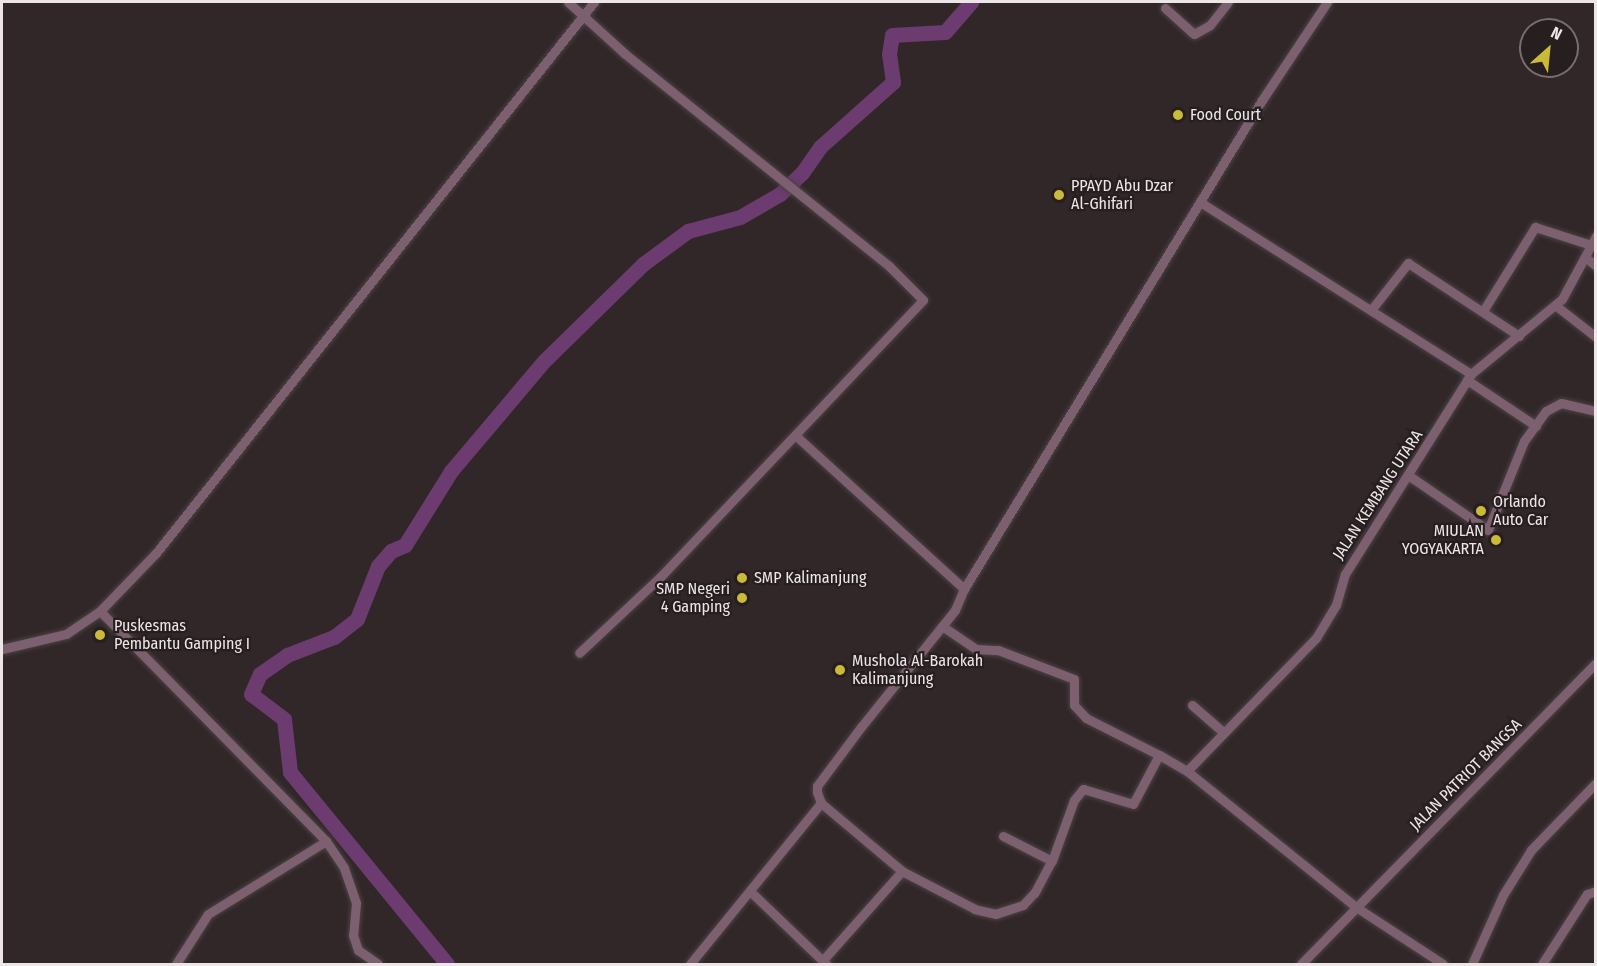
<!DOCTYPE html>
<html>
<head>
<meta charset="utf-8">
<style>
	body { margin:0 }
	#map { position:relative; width:1597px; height:966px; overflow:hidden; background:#312729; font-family:"Fira Sans Condensed",sans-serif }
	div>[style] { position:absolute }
	.river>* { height:15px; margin:-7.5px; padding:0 7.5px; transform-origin:7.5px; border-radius:7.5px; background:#6c3b6f }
	.roads { filter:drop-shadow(0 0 2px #4b4244) drop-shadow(0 0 2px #4b4244) }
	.minor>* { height:9px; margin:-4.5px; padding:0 4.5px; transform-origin:4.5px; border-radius:4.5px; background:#7d6070 }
	.dots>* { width:16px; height:16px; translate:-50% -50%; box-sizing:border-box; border:3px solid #271e20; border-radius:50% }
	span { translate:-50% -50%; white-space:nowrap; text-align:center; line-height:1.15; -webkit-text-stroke:4.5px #271e20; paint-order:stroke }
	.poi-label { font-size:16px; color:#ede6e7 }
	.left { translate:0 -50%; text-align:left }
	.right { translate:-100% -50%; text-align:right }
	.street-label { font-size:16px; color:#ede6e7 }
	.frame { position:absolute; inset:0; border:3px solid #ede6e7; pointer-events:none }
	.north { position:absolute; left:1519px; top:18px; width:60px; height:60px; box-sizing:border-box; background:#271e20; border:2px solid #766e70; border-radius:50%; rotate:27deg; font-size:16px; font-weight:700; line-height:24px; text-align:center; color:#ede6e7 }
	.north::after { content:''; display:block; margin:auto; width:21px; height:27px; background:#cbba39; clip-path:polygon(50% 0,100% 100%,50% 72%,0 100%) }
</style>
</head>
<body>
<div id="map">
	<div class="river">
		<i style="left:447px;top:964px;width:248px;rotate:-129.3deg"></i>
		<i style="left:290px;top:772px;width:53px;rotate:-96.5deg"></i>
		<i style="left:284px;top:719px;width:41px;rotate:-142.9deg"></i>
		<i style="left:251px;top:694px;width:22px;rotate:-66deg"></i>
		<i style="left:260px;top:674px;width:33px;rotate:-35deg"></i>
		<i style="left:287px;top:655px;width:50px;rotate:-21deg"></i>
		<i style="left:334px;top:637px;width:29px;rotate:-38deg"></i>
		<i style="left:357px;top:619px;width:57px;rotate:-68.4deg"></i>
		<i style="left:378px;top:566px;width:20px;rotate:-49deg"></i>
		<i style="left:391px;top:551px;width:15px;rotate:-23deg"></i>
		<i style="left:405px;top:545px;width:87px;rotate:-58.1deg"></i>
		<i style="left:451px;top:471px;width:144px;rotate:-49.8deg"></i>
		<i style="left:544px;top:361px;width:139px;rotate:-44.4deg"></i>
		<i style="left:643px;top:264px;width:56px;rotate:-36.3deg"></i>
		<i style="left:688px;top:231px;width:54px;rotate:-15.1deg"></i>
		<i style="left:740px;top:217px;width:46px;rotate:-29.9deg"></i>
		<i style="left:780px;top:194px;width:30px;rotate:-44deg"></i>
		<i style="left:802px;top:173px;width:32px;rotate:-55deg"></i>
		<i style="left:820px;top:147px;width:98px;rotate:-41.7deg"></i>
		<i style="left:893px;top:82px;width:28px;rotate:-98deg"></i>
		<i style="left:889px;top:54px;width:19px;rotate:-81deg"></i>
		<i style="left:892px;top:35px;width:53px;rotate:-3.2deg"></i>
		<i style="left:945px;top:32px;width:40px;rotate:-49deg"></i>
	</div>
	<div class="roads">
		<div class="minor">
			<i style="left:568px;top:2px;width:76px;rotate:42.3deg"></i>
			<i style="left:624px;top:53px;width:340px;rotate:38.8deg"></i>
			<i style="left:889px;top:266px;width:48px;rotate:45deg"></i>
			<i style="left:923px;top:300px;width:381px;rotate:133.5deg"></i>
			<i style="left:661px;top:576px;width:112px;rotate:136.8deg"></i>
			<i style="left:1165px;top:8px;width:39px;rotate:42deg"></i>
			<i style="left:1194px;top:34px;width:18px;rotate:-29deg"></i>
			<i style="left:1210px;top:25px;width:29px;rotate:-52deg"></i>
			<i style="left:1200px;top:202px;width:321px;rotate:32.4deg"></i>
			<i style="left:1585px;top:257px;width:14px;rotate:39deg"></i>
			<i style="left:1555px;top:305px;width:52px;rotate:38deg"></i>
			<i style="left:1371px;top:310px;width:60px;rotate:-51.8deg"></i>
			<i style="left:1408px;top:263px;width:133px;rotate:33.3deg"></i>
			<i style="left:1483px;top:311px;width:99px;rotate:-58.2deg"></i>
			<i style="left:1535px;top:227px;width:59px;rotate:17.8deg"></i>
			<i style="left:1467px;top:380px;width:83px;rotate:33.7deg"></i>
			<i style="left:795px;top:435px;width:229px;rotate:42.3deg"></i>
			<i style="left:1408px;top:475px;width:97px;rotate:34.5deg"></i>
			<i style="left:1488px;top:530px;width:96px;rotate:-68deg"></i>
			<i style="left:1524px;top:441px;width:37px;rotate:-54deg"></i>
			<i style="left:1546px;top:411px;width:17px;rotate:-28deg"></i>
			<i style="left:1561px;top:403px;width:36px;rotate:13deg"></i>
			<i style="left:100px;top:611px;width:322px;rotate:45.5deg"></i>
			<i style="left:326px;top:841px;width:32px;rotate:56deg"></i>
			<i style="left:344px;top:868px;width:37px;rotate:71deg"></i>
			<i style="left:356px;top:903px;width:32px;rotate:95deg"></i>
			<i style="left:353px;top:935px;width:16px;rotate:72deg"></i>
			<i style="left:358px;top:950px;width:24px;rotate:35deg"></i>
			<i style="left:942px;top:626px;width:41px;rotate:34.1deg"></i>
			<i style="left:976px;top:649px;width:22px;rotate:3deg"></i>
			<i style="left:998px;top:650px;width:81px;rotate:20.9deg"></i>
			<i style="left:1074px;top:679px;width:26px;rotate:90deg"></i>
			<i style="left:1074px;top:705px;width:18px;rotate:47deg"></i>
			<i style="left:1086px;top:718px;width:82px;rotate:26.9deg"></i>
			<i style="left:2px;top:649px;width:66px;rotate:-13.2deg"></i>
			<i style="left:66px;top:634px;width:41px;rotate:-34.1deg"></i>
			<i style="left:100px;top:611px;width:81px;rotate:-46deg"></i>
			<i style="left:156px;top:553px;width:704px;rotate:-51.52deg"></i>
			<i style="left:1192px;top:705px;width:40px;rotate:41deg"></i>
			<i style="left:1187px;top:771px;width:32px;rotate:-150deg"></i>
			<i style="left:1159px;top:755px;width:55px;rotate:118deg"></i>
			<i style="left:1133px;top:804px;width:52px;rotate:-163.3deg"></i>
			<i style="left:1083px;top:789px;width:14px;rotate:129deg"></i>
			<i style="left:1074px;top:800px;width:62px;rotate:109.9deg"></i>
			<i style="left:1053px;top:858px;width:40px;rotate:118deg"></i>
			<i style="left:1034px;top:893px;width:16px;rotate:133deg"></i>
			<i style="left:1023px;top:905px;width:28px;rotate:162deg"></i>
			<i style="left:996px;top:914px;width:22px;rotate:-167deg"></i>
			<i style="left:975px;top:909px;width:82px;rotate:-152.5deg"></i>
			<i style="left:902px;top:871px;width:106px;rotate:-140deg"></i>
			<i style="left:821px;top:803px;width:12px;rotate:-110deg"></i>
			<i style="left:817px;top:792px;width:6px;rotate:-90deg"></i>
			<i style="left:817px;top:786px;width:74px;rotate:-53.3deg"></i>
			<i style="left:861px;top:727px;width:150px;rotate:-51.2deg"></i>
			<i style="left:955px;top:610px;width:23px;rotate:-67deg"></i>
			<i style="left:964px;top:589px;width:573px;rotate:-58.64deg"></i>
			<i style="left:1262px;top:100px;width:118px;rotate:-56.4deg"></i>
			<i style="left:1003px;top:836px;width:55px;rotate:27deg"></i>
			<i style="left:752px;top:893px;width:103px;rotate:43.8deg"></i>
			<i style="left:823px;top:960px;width:119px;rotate:-48.4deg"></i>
			<i style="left:176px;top:964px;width:59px;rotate:-57.4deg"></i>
			<i style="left:208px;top:914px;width:139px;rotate:-31.7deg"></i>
			<i style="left:690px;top:964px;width:208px;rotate:-50.9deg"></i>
			<i style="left:1301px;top:964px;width:421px;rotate:-45.6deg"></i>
			<i style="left:1443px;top:964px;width:104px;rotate:-146.8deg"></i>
			<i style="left:1356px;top:907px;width:217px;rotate:-141.2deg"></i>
			<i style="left:1187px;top:771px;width:185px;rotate:-45.9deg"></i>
			<i style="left:1316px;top:638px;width:39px;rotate:-59deg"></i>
			<i style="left:1336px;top:605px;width:32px;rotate:-74deg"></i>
			<i style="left:1345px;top:574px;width:236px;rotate:-57.8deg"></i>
			<i style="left:1471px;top:374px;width:118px;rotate:-39.5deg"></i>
			<i style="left:1562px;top:299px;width:72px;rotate:-61.6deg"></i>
			<i style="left:1472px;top:964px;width:76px;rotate:-65.8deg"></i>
			<i style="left:1503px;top:895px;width:53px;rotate:-58.1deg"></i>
			<i style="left:1531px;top:850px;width:93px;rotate:-45.9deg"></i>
			<i style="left:1542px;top:964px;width:83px;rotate:-57.3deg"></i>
			<i style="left:1587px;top:894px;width:9px;rotate:-18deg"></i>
		</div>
	</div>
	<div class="dots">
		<i style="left:1178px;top:115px;background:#cbba39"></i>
		<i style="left:1059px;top:195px;background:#cbba39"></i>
		<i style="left:1481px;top:511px;background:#cbba39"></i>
		<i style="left:1496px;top:540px;background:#cbba39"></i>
		<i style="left:742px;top:578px;background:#cbba39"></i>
		<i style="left:742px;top:598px;background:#cbba39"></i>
		<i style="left:100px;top:635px;background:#cbba39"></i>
		<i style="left:840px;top:670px;background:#cbba39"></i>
	</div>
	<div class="poi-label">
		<span class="left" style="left:1190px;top:115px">Food Court</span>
		<span class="left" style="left:1071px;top:195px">PPAYD Abu Dzar<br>Al-Ghifari</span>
		<span class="left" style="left:1493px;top:511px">Orlando<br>Auto Car</span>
		<span class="right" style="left:1484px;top:540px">MIULAN<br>YOGYAKARTA</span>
		<span class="left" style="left:754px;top:578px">SMP Kalimanjung</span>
		<span class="right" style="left:730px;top:598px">SMP Negeri<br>4 Gamping</span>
		<span class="left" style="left:114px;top:635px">Puskesmas<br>Pembantu Gamping I</span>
		<span class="left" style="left:852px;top:670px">Mushola Al-Barokah<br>Kalimanjung</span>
	</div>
	<div class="street-label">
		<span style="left:1378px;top:495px;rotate:-57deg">JALAN KEMBANG UTARA</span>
		<span style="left:1466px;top:775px;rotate:-45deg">JALAN PATRIOT BANGSA</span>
	</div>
	<div class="frame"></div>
	<div class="north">N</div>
</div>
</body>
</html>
